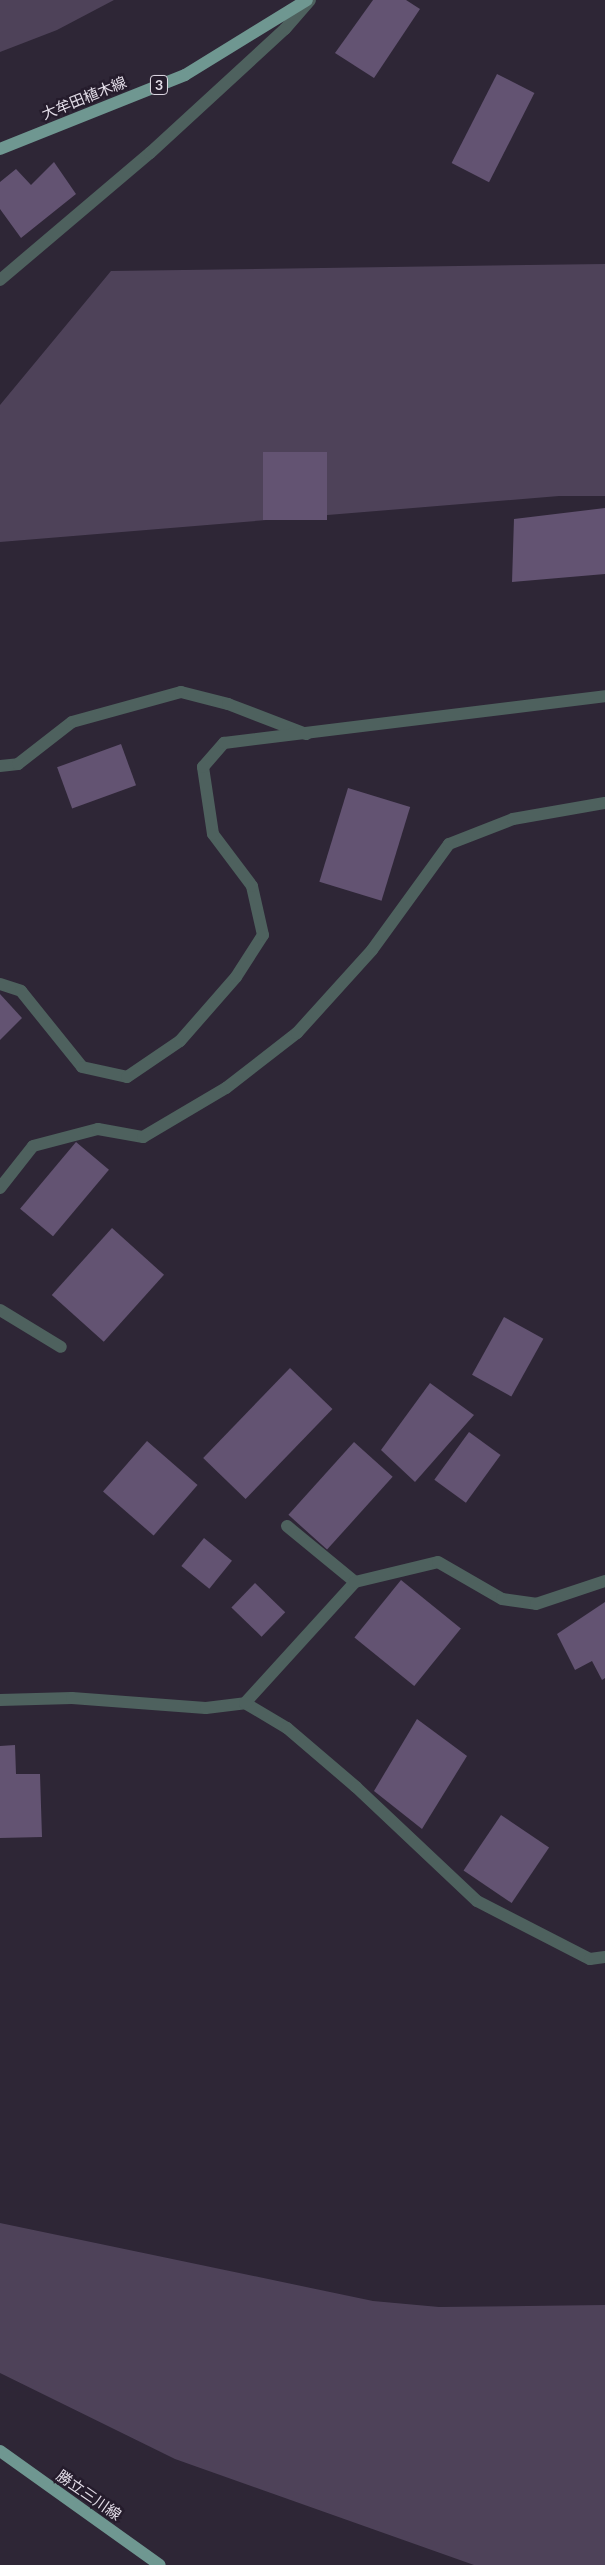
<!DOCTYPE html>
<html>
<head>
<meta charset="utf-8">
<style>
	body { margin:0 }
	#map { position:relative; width:605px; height:2565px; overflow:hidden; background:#2e2636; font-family:Lato,"Noto Sans JP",sans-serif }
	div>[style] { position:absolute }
	.green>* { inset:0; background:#4e4259 }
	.building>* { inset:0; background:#635372; transform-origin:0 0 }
	.minor>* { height:12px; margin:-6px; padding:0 6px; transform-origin:6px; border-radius:6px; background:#4e615e }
	.major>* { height:12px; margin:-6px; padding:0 6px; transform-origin:6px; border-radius:6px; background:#6f9791 }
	span { translate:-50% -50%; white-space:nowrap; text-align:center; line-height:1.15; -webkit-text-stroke:5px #251c2c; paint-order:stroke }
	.shield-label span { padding:1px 4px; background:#251c2c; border:1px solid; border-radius:4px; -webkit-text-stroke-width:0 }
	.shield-label { font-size:14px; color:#e3dde8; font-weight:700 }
	.street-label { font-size:15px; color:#e3dde8 }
</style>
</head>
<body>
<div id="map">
	<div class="green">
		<i style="clip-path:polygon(0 0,114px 0,57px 30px,0 52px)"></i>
		<i style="clip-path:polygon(605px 264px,605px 496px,559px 496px,0 542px,0 405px,111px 271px)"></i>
		<i style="clip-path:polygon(0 2223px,373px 2301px,439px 2307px,605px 2305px,605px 2565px,474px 2565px,175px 2459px,0 2373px)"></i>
	</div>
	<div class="building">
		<i style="clip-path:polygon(373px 0,406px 0,420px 9px,374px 78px,335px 53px)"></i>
		<i style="left:497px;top:74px;width:42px;height:100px;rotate:27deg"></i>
		<i style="clip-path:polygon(54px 162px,76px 194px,21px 238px,0 209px,0 182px,16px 169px,31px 185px)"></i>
		<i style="left:263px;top:452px;width:64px;height:68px"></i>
		<i style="clip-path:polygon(605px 508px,605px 574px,512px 582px,514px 519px)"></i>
		<i style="left:121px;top:744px;width:44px;height:68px;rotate:70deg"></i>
		<i style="left:348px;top:788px;width:65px;height:98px;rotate:17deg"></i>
		<i style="clip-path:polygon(0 994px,22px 1018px,0 1040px)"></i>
		<i style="left:76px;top:1142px;width:43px;height:87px;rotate:40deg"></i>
		<i style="left:112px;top:1228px;width:70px;height:90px;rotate:42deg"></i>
		<i style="left:504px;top:1317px;width:45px;height:66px;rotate:29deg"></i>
		<i style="left:290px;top:1368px;width:59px;height:125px;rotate:44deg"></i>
		<i style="clip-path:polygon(430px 1383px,474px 1415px,415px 1482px,381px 1450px)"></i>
		<i style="left:469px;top:1432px;width:39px;height:59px;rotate:36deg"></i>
		<i style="left:147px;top:1441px;width:67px;height:67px;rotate:41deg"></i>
		<i style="left:354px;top:1442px;width:52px;height:98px;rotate:42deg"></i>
		<i style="left:204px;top:1538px;width:36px;height:36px;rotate:39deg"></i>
		<i style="left:401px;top:1580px;width:77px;height:74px;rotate:39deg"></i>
		<i style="left:255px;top:1583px;width:42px;height:34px;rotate:44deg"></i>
		<i style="clip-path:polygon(605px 1602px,605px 1678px,602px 1680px,592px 1661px,575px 1670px,557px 1634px)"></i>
		<i style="clip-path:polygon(417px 1719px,467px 1756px,422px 1829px,374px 1791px)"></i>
		<i style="clip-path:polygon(15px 1745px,16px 1774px,40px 1774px,42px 1837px,0 1838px,0 1746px)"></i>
		<i style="left:501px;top:1815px;width:58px;height:67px;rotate:34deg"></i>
	</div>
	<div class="minor">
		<i style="left:0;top:280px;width:197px;rotate:-40.3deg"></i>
		<i style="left:150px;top:153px;width:183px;rotate:-42.6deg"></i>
		<i style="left:285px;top:29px;width:38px;rotate:-49deg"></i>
		<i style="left:0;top:766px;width:18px;rotate:-6deg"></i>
		<i style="left:18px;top:764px;width:68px;rotate:-37.9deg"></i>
		<i style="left:72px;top:722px;width:113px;rotate:-15.4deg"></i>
		<i style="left:181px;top:692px;width:49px;rotate:14.3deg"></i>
		<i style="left:228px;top:704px;width:84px;rotate:21deg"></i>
		<i style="left:0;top:984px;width:22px;rotate:18deg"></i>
		<i style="left:21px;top:991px;width:97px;rotate:51.2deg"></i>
		<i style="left:82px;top:1067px;width:46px;rotate:12.5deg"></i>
		<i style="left:127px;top:1077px;width:64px;rotate:-34.2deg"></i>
		<i style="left:180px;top:1041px;width:85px;rotate:-48.8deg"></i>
		<i style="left:236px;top:977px;width:50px;rotate:-57.3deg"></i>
		<i style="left:263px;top:935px;width:50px;rotate:-102.7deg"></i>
		<i style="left:252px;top:886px;width:65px;rotate:-126.9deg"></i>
		<i style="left:213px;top:834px;width:68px;rotate:-98.5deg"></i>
		<i style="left:203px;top:767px;width:32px;rotate:-49deg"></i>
		<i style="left:224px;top:743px;width:384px;rotate:-7deg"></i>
		<i style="left:0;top:1188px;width:53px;rotate:-51.8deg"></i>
		<i style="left:33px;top:1146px;width:67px;rotate:-14.7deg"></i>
		<i style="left:98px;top:1129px;width:46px;rotate:10.1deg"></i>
		<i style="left:143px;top:1137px;width:96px;rotate:-30.6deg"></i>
		<i style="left:226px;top:1088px;width:90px;rotate:-37.8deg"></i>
		<i style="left:297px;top:1033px;width:112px;rotate:-47.9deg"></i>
		<i style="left:372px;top:950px;width:131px;rotate:-54deg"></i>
		<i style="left:449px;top:844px;width:69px;rotate:-21.3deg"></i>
		<i style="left:513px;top:819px;width:93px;rotate:-9.9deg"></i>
		<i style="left:0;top:1310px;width:71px;rotate:31.2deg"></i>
		<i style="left:287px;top:1526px;width:88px;rotate:39.5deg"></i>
		<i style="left:0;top:1700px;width:72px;rotate:-1.6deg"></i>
		<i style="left:72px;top:1698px;width:134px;rotate:4.3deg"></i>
		<i style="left:206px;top:1708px;width:39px;rotate:-7deg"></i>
		<i style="left:245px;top:1703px;width:49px;rotate:30.8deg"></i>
		<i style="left:287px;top:1728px;width:91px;rotate:40.5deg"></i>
		<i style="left:356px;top:1787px;width:166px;rotate:43.3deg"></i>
		<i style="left:477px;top:1901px;width:127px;rotate:27.2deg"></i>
		<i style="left:590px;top:1959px;width:15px;rotate:-8deg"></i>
		<i style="left:245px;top:1703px;width:164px;rotate:-47.7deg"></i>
		<i style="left:355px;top:1582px;width:85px;rotate:-13.5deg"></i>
		<i style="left:438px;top:1562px;width:74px;rotate:30deg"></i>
		<i style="left:502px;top:1599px;width:34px;rotate:8deg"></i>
		<i style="left:536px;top:1604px;width:73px;rotate:-18.4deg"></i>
	</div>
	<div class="major">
		<i style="left:0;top:149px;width:199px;rotate:-21.8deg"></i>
		<i style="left:185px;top:75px;width:143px;rotate:-31.6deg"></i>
		<i style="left:0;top:2451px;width:196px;rotate:35.5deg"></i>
	</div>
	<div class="shield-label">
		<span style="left:159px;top:85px">3</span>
	</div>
	<div class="street-label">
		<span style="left:84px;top:98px;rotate:-22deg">大牟田植木線</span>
		<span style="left:89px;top:2495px;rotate:35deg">勝立三川線</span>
	</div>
</div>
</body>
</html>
